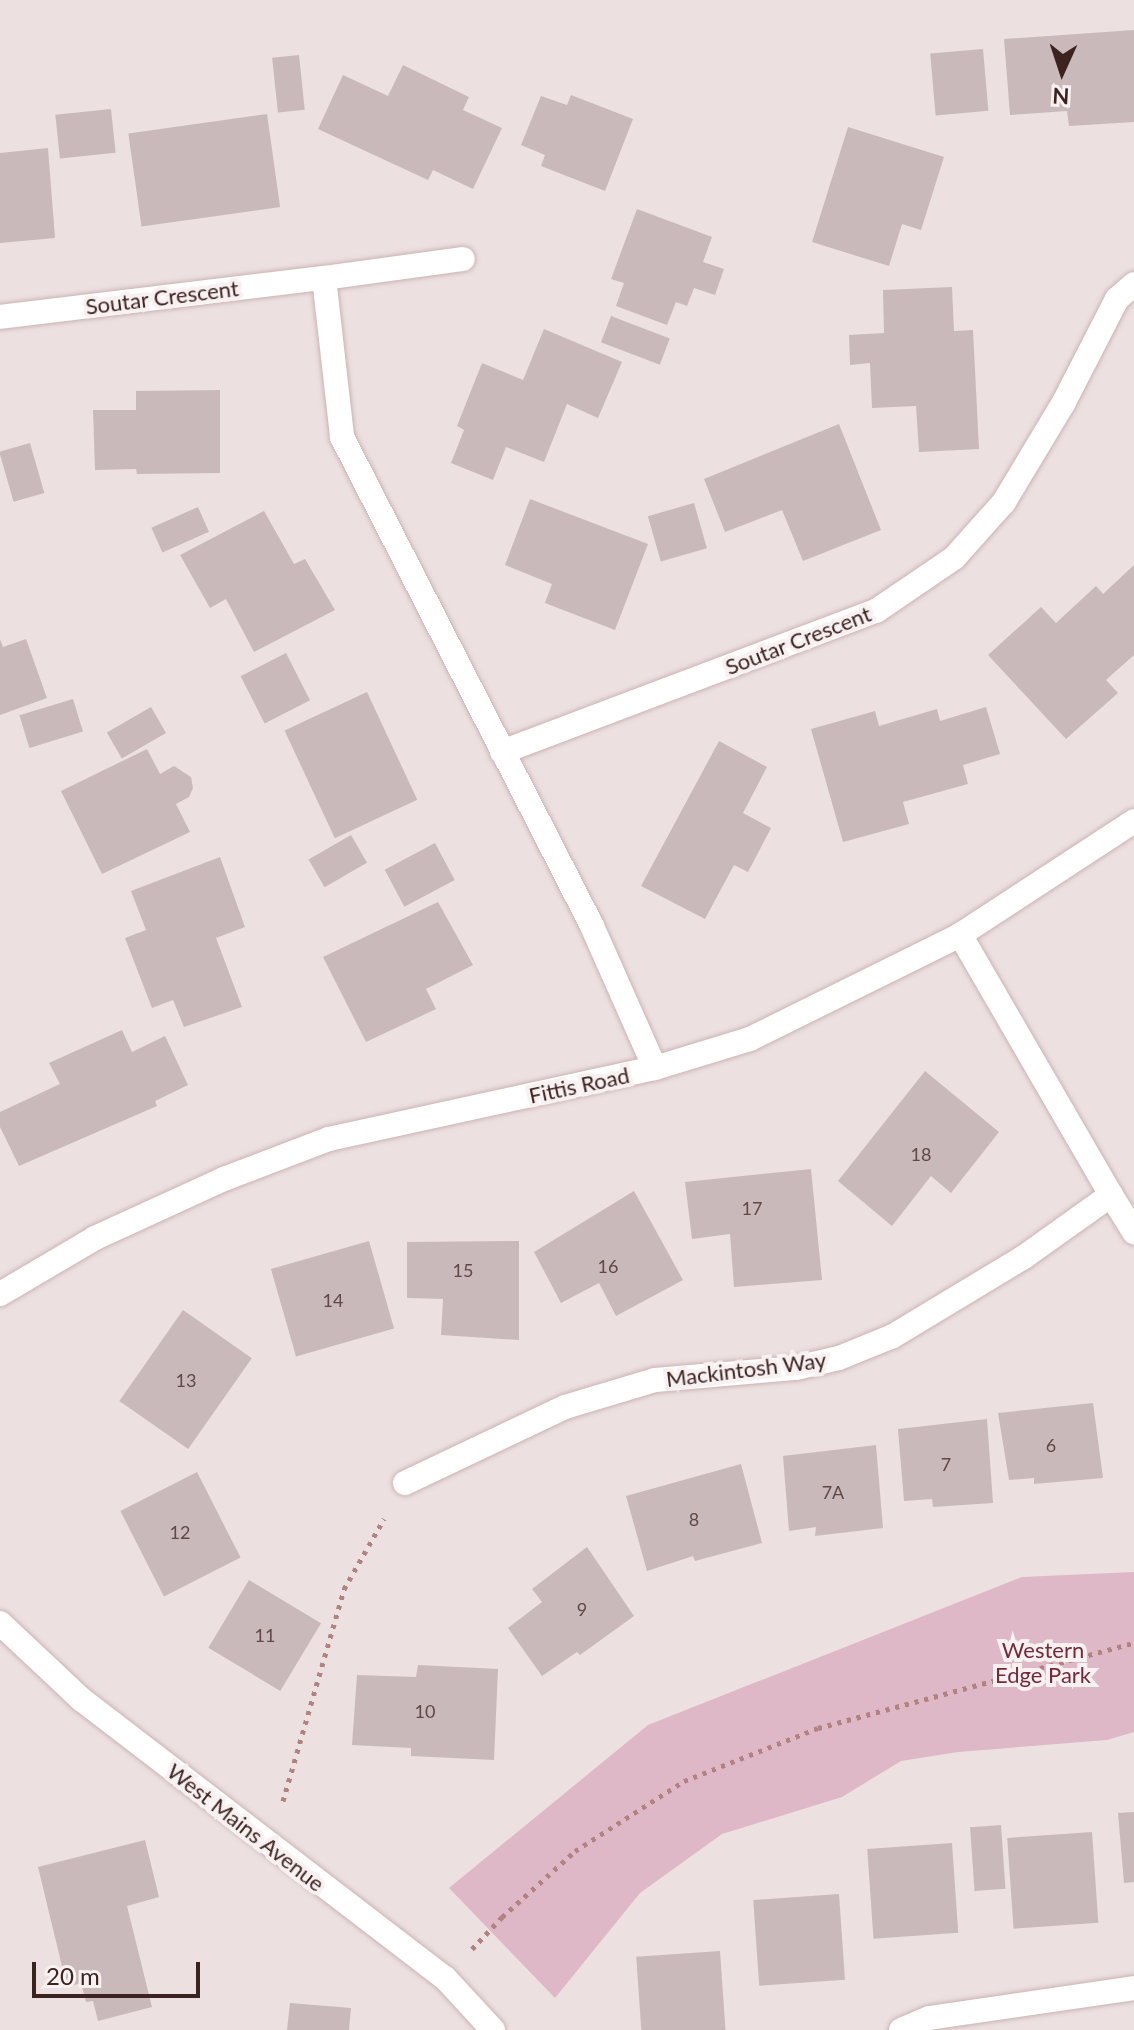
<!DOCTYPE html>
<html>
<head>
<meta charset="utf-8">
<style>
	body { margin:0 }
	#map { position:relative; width:1134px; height:2030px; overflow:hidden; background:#ece0e1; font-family:Lato,sans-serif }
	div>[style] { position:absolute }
	.green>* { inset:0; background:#deb8c6 }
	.building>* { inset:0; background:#cab9ba; transform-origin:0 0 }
	.path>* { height:5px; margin-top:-2.5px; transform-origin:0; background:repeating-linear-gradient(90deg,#b1827f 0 4px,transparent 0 10px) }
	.roads { filter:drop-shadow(0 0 2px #ccb3b3) drop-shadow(0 0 2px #ccb3b3) }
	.street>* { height:24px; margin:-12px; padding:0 12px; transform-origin:12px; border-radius:12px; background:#fff }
	.secondary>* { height:24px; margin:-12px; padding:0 12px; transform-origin:12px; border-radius:12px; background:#fff }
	span { translate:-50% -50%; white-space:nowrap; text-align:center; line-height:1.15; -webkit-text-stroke:8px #f8f1f2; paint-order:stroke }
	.number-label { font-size:18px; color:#604846 }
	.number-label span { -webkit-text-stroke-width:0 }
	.street-label { font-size:22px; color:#3d2320 }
	.park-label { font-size:22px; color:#76293b }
	.north { position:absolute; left:1022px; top:32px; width:80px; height:80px; -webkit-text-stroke:6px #f8f1f2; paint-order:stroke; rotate:183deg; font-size:22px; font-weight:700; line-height:32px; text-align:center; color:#3d2320 }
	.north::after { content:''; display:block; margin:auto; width:28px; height:36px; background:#3d2320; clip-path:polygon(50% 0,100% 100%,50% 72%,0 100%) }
	.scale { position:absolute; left:32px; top:1962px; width:168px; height:36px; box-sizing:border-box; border:4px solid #3d2320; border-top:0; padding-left:10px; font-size:24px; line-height:28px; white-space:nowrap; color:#3d2320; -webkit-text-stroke:6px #f8f1f2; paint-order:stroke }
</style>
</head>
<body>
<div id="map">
	<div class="green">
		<i style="clip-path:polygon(1134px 1572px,1134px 1732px,1107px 1740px,958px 1752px,901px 1761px,842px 1797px,722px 1834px,640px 1893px,555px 1998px,449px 1888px,648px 1725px,1022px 1577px)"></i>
	</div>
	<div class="building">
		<i style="clip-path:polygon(1134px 30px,1134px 122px,1069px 126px,1067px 111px,1010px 115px,1004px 39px)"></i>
		<i style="left:983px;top:49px;width:62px;height:53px;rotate:85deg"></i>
		<i style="left:299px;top:55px;width:55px;height:27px;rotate:84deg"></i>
		<i style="clip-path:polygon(403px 65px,469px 97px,463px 110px,502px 128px,473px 189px,433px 170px,428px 180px,318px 129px,343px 75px,388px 96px)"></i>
		<i style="clip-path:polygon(571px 95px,633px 119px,605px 191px,541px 166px,545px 155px,521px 145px,541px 96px,567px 105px)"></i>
		<i style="left:111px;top:109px;width:44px;height:56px;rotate:84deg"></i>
		<i style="left:267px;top:114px;width:94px;height:140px;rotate:82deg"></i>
		<i style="clip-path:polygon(848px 127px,944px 157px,921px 230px,902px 224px,889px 266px,812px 242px)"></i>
		<i style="clip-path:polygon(48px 148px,55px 238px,0 243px,0 153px)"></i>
		<i style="clip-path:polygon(637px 209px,712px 237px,703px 262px,724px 269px,715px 295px,694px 288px,687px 306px,676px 302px,667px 325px,616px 306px,624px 283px,611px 279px)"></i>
		<i style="clip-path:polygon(952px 287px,954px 331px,973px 330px,979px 449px,919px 452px,916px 406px,872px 408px,870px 363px,850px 365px,849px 335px,884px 333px,883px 290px)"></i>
		<i style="left:611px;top:316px;width:63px;height:28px;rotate:21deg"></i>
		<i style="clip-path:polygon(544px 329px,622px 362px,598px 418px,567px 404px,544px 462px,506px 447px,493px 480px,451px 463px,464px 430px,457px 426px,482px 363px,523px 380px)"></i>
		<i style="clip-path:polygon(220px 390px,220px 473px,137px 474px,136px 469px,95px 470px,93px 410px,136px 410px,136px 391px)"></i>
		<i style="clip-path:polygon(839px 424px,881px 530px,803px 561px,782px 510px,725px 532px,704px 479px)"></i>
		<i style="left:30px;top:443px;width:52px;height:32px;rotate:74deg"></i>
		<i style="clip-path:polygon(530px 499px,648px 544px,615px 630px,545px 603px,552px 584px,505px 565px)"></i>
		<i style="left:694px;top:503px;width:47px;height:48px;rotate:74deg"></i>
		<i style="left:198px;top:507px;width:27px;height:51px;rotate:66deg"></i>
		<i style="clip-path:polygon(264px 511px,294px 564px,305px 559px,335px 610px,254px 652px,226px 599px,210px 608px,180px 555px)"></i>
		<i style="clip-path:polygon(1134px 565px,1134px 655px,1106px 680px,1118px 693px,1066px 739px,988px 655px,1041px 607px,1056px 623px,1096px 586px,1103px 594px)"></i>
		<i style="clip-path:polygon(0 639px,3px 647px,26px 639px,47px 698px,0 715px)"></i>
		<i style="left:286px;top:653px;width:53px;height:51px;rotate:63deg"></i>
		<i style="left:367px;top:692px;width:119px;height:91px;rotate:65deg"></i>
		<i style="left:73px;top:699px;width:34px;height:56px;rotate:73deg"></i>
		<i style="left:151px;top:707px;width:30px;height:51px;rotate:60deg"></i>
		<i style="clip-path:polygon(986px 707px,1000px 754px,963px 765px,968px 784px,903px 802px,909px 824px,843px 842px,811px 729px,875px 711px,879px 726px,937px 709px,940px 721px)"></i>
		<i style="clip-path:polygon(719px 741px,767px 767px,743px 813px,771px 828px,748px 872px,734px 865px,705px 919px,641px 886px)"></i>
		<i style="clip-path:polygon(147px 749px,160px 774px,174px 766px,191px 777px,193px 788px,189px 797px,176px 804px,190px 832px,102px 874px,61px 791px)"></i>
		<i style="left:351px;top:835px;width:32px;height:49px;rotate:60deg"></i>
		<i style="left:435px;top:843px;width:42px;height:57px;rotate:62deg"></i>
		<i style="clip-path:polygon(220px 857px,245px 927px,216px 938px,242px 1007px,184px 1027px,173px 1000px,152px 1008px,125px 938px,146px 930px,131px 891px)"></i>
		<i style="clip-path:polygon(438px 902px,473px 965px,426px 989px,436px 1009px,366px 1042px,323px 957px)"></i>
		<i style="clip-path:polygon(122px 1030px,132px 1052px,165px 1036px,188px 1085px,155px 1101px,157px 1106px,19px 1166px,0 1127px,0 1112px,60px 1084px,49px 1063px)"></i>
		<i style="clip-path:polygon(925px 1071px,999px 1132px,951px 1193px,931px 1176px,892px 1226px,838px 1181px)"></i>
		<i style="clip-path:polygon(811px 1169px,822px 1280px,734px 1287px,730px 1234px,692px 1239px,685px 1182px)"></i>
		<i style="clip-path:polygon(634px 1191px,683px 1280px,616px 1316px,599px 1283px,561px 1303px,534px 1252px)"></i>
		<i style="left:369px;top:1241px;width:91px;height:102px;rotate:74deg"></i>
		<i style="clip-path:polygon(519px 1241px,519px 1340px,441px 1335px,443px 1299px,407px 1298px,407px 1242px)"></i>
		<i style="left:183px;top:1310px;width:84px;height:111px;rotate:35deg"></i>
		<i style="clip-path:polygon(1093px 1403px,1103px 1478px,1034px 1484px,1034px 1478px,1009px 1480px,998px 1413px)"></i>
		<i style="clip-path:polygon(987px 1419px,993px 1503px,933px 1507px,932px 1499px,904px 1501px,898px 1429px)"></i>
		<i style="clip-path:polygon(876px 1445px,883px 1528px,815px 1536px,816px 1527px,789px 1531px,783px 1456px)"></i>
		<i style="clip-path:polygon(741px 1464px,762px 1543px,695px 1561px,693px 1556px,647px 1571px,626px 1496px)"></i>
		<i style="left:197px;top:1472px;width:96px;height:86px;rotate:63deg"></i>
		<i style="clip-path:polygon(587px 1547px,634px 1616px,580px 1655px,577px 1652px,542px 1676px,508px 1628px,542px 1602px,532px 1589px)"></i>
		<i style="left:249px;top:1580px;width:84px;height:79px;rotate:31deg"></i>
		<i style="clip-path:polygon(418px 1665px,498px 1669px,494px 1760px,411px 1756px,411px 1748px,352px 1745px,357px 1675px,416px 1677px)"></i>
		<i style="clip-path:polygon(1134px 1812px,1134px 1882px,1124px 1883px,1118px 1813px)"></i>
		<i style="left:1001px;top:1825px;width:64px;height:31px;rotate:86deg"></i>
		<i style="left:1092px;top:1832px;width:91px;height:85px;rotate:86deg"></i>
		<i style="clip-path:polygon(145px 1840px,159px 1897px,127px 1906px,152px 2007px,98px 2021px,93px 2001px,86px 2002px,81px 1983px,67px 1987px,38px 1867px)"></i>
		<i style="left:952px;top:1843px;width:90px;height:85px;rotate:86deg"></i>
		<i style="left:839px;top:1894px;width:86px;height:86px;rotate:86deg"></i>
		<i style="left:720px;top:1951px;width:79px;height:84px;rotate:86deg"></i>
		<i style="clip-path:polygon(290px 2003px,351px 2008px,349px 2030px,287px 2030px)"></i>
	</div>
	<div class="path">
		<i style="left:283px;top:1801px;width:221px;rotate:-73.9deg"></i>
		<i style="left:344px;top:1589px;width:81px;rotate:-60.3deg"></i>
		<i style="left:472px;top:1949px;width:44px;rotate:-46.8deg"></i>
		<i style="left:502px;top:1917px;width:98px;rotate:-42.1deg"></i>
		<i style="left:575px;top:1851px;width:130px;rotate:-32.7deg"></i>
		<i style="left:684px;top:1781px;width:144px;rotate:-21.6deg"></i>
		<i style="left:818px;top:1728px;width:327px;rotate:-15.1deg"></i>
	</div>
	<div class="roads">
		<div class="street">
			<i style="left:324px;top:278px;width:140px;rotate:-7.8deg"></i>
			<i style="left:0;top:317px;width:326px;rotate:-6.9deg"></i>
			<i style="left:324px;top:278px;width:160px;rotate:83.5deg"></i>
			<i style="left:342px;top:437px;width:549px;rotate:62.92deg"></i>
			<i style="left:592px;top:926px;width:155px;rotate:66.1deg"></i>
			<i style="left:502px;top:752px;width:400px;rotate:-20.7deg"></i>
			<i style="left:876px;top:611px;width:94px;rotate:-34.2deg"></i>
			<i style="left:954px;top:558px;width:75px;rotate:-48.2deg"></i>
			<i style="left:1004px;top:502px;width:114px;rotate:-59deg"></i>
			<i style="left:1063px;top:404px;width:118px;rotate:-62.8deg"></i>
			<i style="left:1117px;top:299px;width:23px;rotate:-41deg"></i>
			<i style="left:1111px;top:1195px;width:44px;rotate:58.1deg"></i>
			<i style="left:405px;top:1483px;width:177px;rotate:-25.4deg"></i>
			<i style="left:565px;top:1407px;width:94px;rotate:-16.7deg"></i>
			<i style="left:655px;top:1380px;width:142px;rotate:-4.9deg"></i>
			<i style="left:796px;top:1368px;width:44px;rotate:-13.1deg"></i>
			<i style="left:839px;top:1358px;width:58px;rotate:-22.2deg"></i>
			<i style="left:893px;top:1336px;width:153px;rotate:-31.1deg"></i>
			<i style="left:1024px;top:1257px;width:107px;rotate:-35.5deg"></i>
			<i style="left:1111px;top:1195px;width:301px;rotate:-120.1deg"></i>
			<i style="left:901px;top:2030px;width:30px;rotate:-23deg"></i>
			<i style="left:929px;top:2018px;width:207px;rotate:-8.3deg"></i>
		</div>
		<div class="secondary">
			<i style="left:0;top:1294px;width:110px;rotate:-30.5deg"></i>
			<i style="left:95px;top:1238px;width:142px;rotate:-24.6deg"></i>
			<i style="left:224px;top:1179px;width:112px;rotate:-20.9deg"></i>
			<i style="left:329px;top:1139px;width:334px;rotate:-12.3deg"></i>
			<i style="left:655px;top:1068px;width:99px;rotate:-17deg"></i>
			<i style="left:750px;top:1039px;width:234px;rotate:-26.3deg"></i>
			<i style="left:960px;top:935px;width:208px;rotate:-33.2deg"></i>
			<i style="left:0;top:1623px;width:111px;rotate:43.2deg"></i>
			<i style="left:81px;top:1699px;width:459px;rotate:37.5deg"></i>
			<i style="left:445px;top:1978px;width:71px;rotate:47.3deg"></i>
		</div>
	</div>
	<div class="number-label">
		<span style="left:921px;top:1154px">18</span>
		<span style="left:752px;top:1208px">17</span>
		<span style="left:608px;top:1266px">16</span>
		<span style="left:463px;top:1270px">15</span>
		<span style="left:333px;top:1300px">14</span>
		<span style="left:186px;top:1380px">13</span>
		<span style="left:1051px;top:1445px">6</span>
		<span style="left:946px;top:1464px">7</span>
		<span style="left:833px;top:1492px">7A</span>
		<span style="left:694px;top:1519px">8</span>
		<span style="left:180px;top:1532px">12</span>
		<span style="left:582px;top:1609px">9</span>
		<span style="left:265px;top:1635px">11</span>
		<span style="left:425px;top:1711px">10</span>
	</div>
	<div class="street-label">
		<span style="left:162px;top:297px;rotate:-7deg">Soutar Crescent</span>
		<span style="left:798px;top:640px;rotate:-21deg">Soutar Crescent</span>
		<span style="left:579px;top:1085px;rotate:-12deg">Fittis Road</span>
		<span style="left:746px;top:1369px;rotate:-7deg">Mackintosh Way</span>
		<span style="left:246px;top:1827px;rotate:38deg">West Mains Avenue</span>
	</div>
	<div class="park-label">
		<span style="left:1043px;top:1662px">Western<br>Edge Park</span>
	</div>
	<div class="north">N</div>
	<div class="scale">20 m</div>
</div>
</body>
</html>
